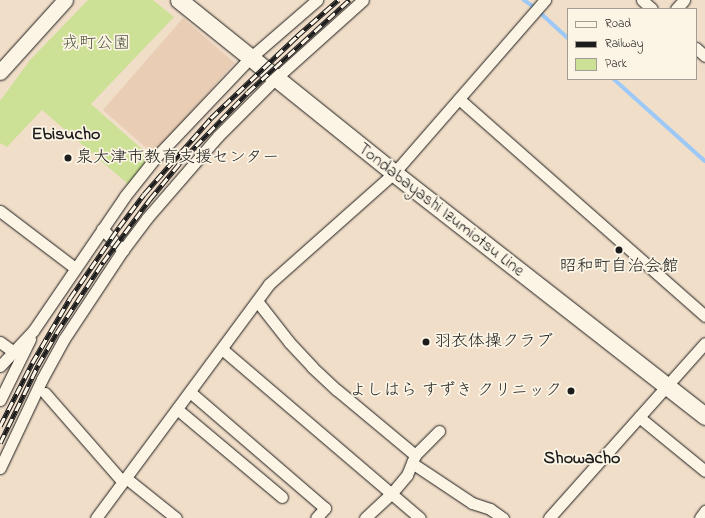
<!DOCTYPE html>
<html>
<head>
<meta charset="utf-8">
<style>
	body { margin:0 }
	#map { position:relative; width:705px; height:518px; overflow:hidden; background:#f1dec9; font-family:"Indie Flower","Klee One",sans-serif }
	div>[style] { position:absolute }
	.built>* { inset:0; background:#e9ceb5; transform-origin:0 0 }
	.green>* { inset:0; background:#cde196 }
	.stream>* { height:3.5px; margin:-1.75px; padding:0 1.75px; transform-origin:1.75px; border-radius:1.75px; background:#9dc9f7 }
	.roads { filter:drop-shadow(0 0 1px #1c1c1c) drop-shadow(0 0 1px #1c1c1c) }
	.minor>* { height:11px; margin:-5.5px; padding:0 5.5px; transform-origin:5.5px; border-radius:5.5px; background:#fcf5e5 }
	.secondary>* { height:15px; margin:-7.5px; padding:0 7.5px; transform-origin:7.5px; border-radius:7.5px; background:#fcf5e5 }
	.primary>* { height:17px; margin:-8.5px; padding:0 8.5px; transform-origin:8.5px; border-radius:8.5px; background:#fcf5e5 }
	.rail>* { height:4.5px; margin-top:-2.25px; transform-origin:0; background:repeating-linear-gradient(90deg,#fcf5e5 0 9px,#1c1c1c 0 18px); box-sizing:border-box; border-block:1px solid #1c1c1c }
	.dots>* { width:11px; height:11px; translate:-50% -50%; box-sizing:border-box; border:2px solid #fcf5e5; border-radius:50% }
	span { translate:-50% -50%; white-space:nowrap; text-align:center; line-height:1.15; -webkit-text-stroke:3.5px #fcf5e5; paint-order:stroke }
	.park-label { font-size:17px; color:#515741 }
	.poi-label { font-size:17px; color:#1c1c1c }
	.left { translate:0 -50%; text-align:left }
	.right { translate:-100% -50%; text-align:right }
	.street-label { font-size:17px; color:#1c1c1c }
	.neighbourhood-label { font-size:18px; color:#1c1c1c; font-weight:700 }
	.legend { position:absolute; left:567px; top:8px; width:130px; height:72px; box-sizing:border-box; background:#fcf5e5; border:1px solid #a29e95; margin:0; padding:5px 7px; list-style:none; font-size:12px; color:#1c1c1c }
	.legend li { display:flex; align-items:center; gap:8px; height:20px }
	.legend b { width:20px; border:1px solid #a29e95 }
</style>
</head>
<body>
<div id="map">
	<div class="built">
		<i style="left:183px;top:18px;width:68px;height:122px;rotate:41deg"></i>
	</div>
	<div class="green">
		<i style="clip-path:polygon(88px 0,153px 0,174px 17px,91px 104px,151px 157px,129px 185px,42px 110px,7px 147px,0 143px,0 101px,30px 60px)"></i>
	</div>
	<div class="stream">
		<i style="left:524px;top:0;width:11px;rotate:34deg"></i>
		<i style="left:533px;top:6px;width:47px;rotate:42.4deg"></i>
		<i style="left:614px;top:79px;width:122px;rotate:42deg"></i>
	</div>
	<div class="roads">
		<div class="minor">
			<i style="left:642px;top:0;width:13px;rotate:42deg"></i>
			<i style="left:676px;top:9px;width:12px;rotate:-48deg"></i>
			<i style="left:696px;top:48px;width:12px;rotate:42deg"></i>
			<i style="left:459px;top:99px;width:328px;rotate:41.4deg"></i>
			<i style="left:0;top:211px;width:94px;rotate:37.2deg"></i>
			<i style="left:102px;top:229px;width:30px;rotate:45deg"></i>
			<i style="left:257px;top:301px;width:52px;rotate:52deg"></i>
			<i style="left:289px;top:342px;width:34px;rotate:47deg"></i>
			<i style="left:312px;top:367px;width:34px;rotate:43deg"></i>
			<i style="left:337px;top:390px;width:102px;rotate:39.8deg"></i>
			<i style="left:0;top:342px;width:17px;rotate:36deg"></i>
			<i style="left:222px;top:349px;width:260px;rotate:40.5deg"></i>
			<i style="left:0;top:366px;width:48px;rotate:-46.7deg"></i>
			<i style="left:33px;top:331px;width:163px;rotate:-55.7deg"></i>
			<i style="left:125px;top:196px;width:50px;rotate:-51.5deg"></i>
			<i style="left:156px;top:157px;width:137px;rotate:-46.5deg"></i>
			<i style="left:250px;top:58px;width:89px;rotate:-40.9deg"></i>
			<i style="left:190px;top:392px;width:178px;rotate:40.7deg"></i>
			<i style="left:325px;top:508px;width:13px;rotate:132deg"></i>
			<i style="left:45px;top:393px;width:118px;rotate:48.8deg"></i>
			<i style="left:0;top:400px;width:68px;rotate:-63.8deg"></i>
			<i style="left:177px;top:409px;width:137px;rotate:40deg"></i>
			<i style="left:639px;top:417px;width:85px;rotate:39.3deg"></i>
			<i style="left:412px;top:463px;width:72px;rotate:33.7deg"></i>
			<i style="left:472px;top:503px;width:19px;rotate:18deg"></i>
			<i style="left:490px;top:509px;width:16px;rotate:35deg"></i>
			<i style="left:0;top:468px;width:98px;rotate:-64.7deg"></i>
			<i style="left:42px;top:379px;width:46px;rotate:-61.2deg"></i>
			<i style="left:64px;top:339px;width:107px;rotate:-56.5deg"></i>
			<i style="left:123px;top:250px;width:40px;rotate:-53deg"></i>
			<i style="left:147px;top:218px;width:108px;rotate:-49.1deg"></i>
			<i style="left:218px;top:136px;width:81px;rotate:-45deg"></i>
			<i style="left:275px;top:79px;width:118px;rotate:-41.9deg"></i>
			<i style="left:126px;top:478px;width:64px;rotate:38.7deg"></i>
			<i style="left:96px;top:518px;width:291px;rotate:-53.5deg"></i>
			<i style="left:269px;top:284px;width:167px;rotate:-41.6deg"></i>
			<i style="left:394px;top:173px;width:230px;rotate:-48.9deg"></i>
			<i style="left:365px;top:518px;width:35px;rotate:-43deg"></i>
			<i style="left:391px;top:494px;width:25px;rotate:-50deg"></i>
			<i style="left:407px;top:475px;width:22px;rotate:-68deg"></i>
			<i style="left:415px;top:455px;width:34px;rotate:-45deg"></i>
			<i style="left:549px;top:518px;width:234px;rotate:-48.3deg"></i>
			<i style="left:700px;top:518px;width:9px;rotate:-54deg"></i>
		</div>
		<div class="secondary">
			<i style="left:0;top:72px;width:97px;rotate:-47.9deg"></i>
		</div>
		<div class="primary">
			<i style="left:179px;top:0;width:276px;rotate:38.8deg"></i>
			<i style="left:394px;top:173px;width:395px;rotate:38deg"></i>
		</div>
	</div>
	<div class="rail">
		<i style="left:0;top:426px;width:71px;rotate:-63.1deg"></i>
		<i style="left:32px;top:363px;width:75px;rotate:-59.7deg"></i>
		<i style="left:70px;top:298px;width:86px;rotate:-55.4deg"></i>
		<i style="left:119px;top:227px;width:41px;rotate:-52.9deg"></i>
		<i style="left:144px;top:194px;width:101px;rotate:-48.6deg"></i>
		<i style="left:211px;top:118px;width:119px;rotate:-43.6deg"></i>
		<i style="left:297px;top:36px;width:55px;rotate:-41.3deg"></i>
		<i style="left:0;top:443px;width:87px;rotate:-64deg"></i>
		<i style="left:38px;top:365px;width:38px;rotate:-60deg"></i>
		<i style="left:57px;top:332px;width:84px;rotate:-56.7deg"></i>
		<i style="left:103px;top:262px;width:79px;rotate:-53.3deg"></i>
		<i style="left:150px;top:199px;width:52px;rotate:-50.5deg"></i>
		<i style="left:183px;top:159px;width:93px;rotate:-45.9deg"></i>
		<i style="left:248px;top:92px;width:137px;rotate:-42.3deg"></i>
	</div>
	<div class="dots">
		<i style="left:68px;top:158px;background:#1c1c1c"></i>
		<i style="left:619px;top:250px;background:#1c1c1c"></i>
		<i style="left:426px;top:342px;background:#1c1c1c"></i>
		<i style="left:571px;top:391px;background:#1c1c1c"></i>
	</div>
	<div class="park-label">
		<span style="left:96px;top:44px">戎町公園</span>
	</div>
	<div class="poi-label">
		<span class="left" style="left:76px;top:158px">泉大津市教育支援センター</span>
		<span style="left:619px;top:267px">昭和町自治会館</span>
		<span class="left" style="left:434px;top:342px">羽衣体操クラブ</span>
		<span class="right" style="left:562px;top:391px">よしはら すずき クリニック</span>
	</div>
	<div class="street-label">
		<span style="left:441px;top:210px;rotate:38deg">Tondabayashi Izumiotsu Line</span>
	</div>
	<div class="neighbourhood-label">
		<span style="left:66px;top:135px">Ebisucho</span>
		<span style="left:582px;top:459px">Showacho</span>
	</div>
	<ul class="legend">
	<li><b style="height:5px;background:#fcf5e5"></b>Road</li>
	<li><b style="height:5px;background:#1c1c1c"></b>Railway</li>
	<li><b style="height:11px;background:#cde196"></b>Park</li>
	</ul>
</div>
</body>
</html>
